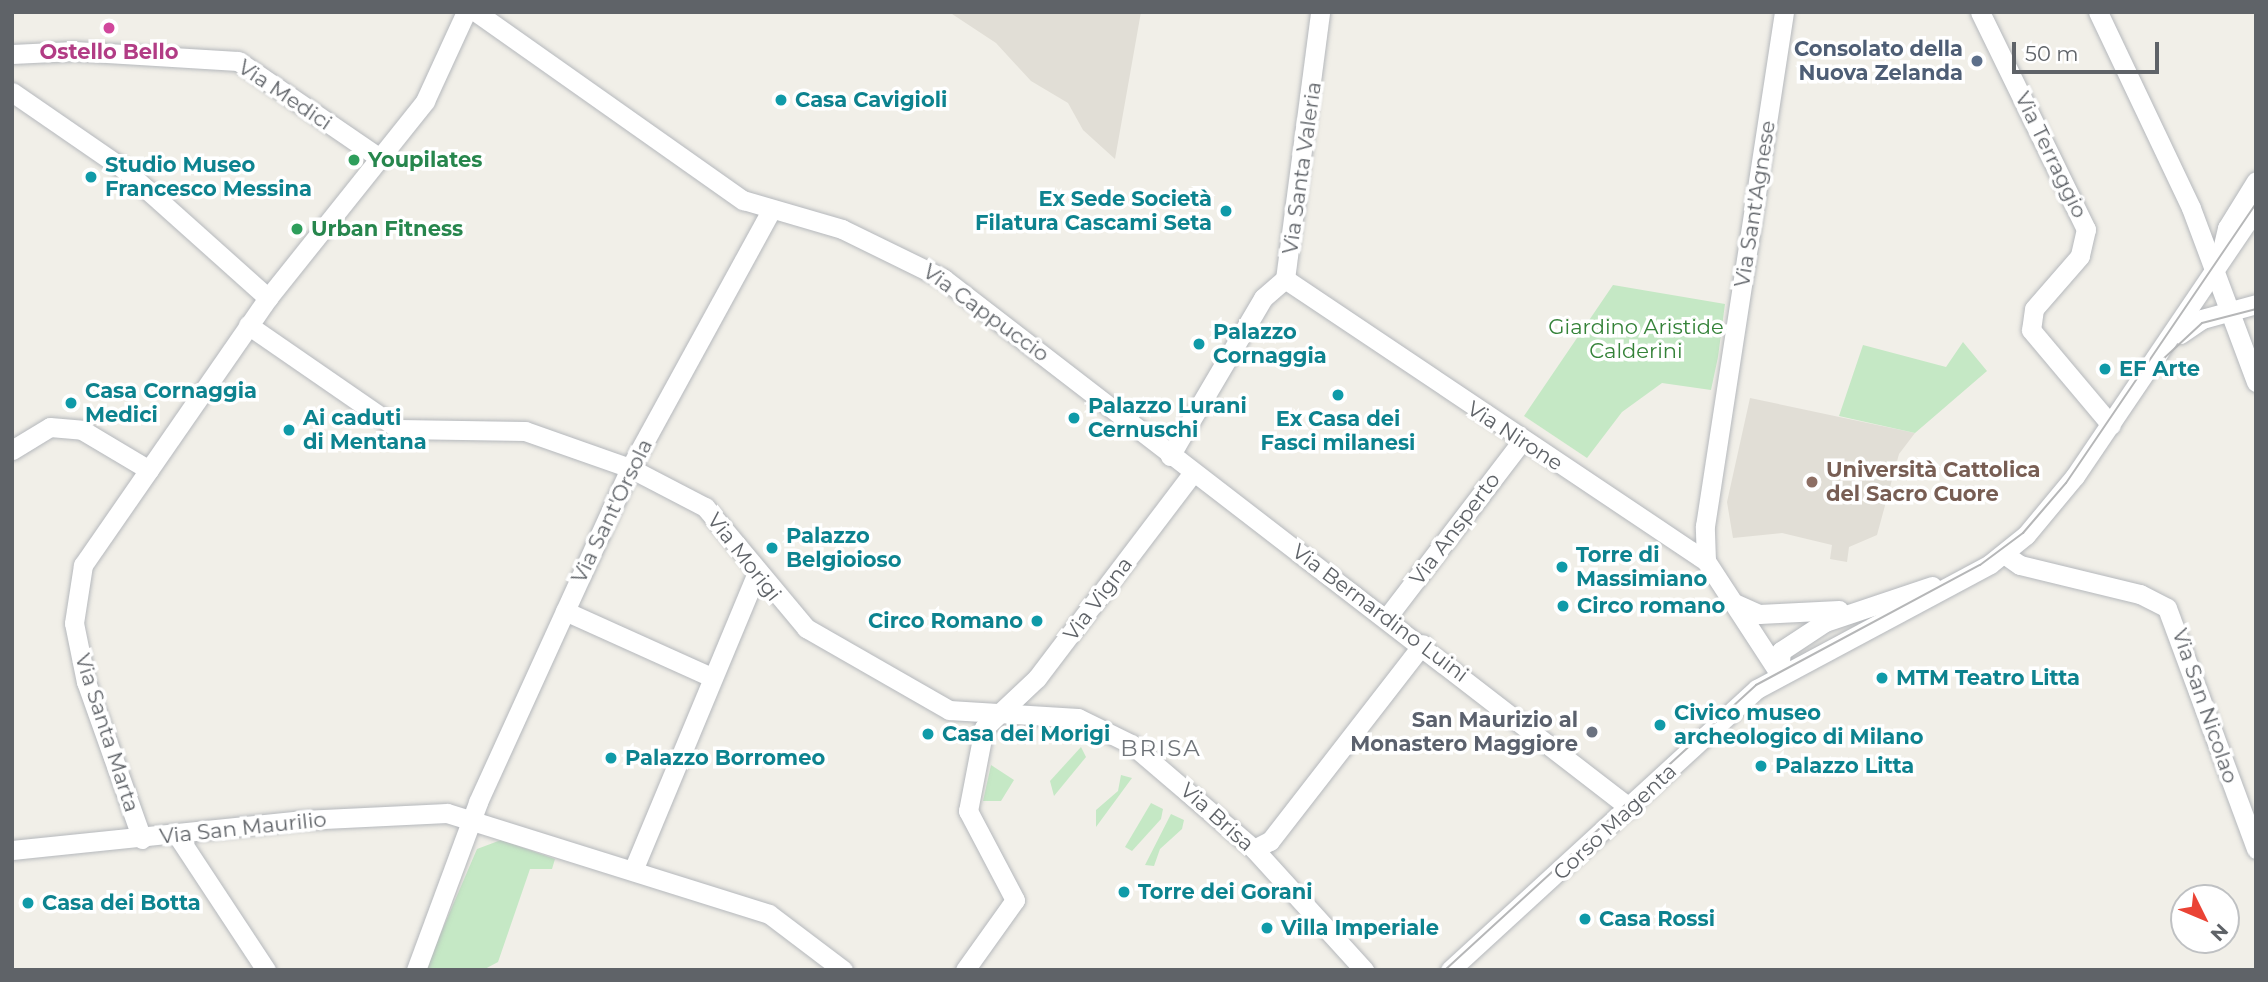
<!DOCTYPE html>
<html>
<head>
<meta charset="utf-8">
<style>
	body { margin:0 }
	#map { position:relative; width:2268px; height:982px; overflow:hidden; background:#f1efe8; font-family:Montserrat,sans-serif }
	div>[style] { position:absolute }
	.education>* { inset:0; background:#e1ded6 }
	.green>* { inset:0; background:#c5e8c5 }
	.roads { filter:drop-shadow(0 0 2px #b5b8bc) drop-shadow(0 0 2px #b5b8bc) }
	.minor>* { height:19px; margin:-9.5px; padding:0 9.5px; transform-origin:9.5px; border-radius:9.5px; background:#fff }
	.tram>* { height:2px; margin:-1px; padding:0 1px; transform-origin:1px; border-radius:1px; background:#b6b7b8 }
	.dots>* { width:19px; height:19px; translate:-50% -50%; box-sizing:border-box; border:4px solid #fff; border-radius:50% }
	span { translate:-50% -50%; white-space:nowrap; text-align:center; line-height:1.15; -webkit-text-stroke:7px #fff; paint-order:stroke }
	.service-label { font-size:21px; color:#4e5e75; font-weight:700 }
	.right { translate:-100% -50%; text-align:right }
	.hotel-label { font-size:21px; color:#b23c85; font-weight:700 }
	.street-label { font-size:21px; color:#5f6368 }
	.culture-label { font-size:21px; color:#0d838f; font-weight:700 }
	.left { translate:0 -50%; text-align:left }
	.leisure-label { font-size:21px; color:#27864d; font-weight:700 }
	.park-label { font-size:21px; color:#348238 }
	.education-label { font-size:21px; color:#785e54; font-weight:700 }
	.worship-label { font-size:21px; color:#5b616d; font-weight:700 }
	.neighbourhood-label { font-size:23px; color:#70757a; letter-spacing:2px }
	.frame { position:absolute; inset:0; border:14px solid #5f6368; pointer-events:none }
	.north { position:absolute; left:2170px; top:884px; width:70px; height:70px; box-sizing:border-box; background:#fff; border:2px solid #bfc1c3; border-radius:50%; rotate:133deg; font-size:19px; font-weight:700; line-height:28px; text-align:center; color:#5f6368 }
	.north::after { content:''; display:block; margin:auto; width:24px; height:32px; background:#ea4335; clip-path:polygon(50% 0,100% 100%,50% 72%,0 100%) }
	.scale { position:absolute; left:2012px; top:42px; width:147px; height:32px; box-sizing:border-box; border:4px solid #5f6368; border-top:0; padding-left:9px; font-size:21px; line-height:24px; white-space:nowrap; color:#5f6368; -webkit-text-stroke:5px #fff; paint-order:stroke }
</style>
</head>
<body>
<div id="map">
	<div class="education">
		<i style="clip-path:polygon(949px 12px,1141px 12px,1115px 159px,1083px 130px,1068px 103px,1031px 81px,996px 43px)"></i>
		<i style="clip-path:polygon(1750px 398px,1915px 433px,1899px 454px,1877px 535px,1849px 547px,1847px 562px,1830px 559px,1832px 545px,1782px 533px,1733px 538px,1727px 502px)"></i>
	</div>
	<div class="green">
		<i style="clip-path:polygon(1613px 285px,1725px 304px,1718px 357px,1711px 390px,1662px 383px,1622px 412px,1587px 458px,1524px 416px)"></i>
		<i style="clip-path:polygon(1963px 342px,1987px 371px,1915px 433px,1839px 416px,1863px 345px,1946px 367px)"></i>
		<i style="clip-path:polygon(1081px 747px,1086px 757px,1054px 796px,1050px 781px)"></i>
		<i style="clip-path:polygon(991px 765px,1014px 780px,1001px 801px,983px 801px)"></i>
		<i style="clip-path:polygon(1121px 775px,1132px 778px,1096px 827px,1096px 810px,1118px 791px)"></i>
		<i style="clip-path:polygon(1151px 803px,1163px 809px,1161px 819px,1132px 851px,1125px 847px)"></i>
		<i style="clip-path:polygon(1171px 814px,1184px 820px,1182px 829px,1160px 849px,1154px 866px,1145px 865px)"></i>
		<i style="clip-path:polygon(501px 840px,555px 859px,552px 869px,530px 869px,498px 962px,483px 970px,425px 970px,477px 849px)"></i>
	</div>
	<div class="roads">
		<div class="minor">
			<i style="left:476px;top:12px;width:327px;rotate:35.2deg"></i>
			<i style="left:743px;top:200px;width:103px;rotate:16.3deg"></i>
			<i style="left:842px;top:229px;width:114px;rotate:26.1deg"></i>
			<i style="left:944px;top:279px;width:866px;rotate:37.64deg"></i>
			<i style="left:1980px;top:12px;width:242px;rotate:64deg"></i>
			<i style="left:2086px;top:229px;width:28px;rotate:103deg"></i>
			<i style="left:2080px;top:256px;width:70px;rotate:131deg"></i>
			<i style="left:2034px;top:309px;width:21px;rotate:98deg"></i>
			<i style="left:2031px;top:330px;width:124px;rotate:49.9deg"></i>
			<i style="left:2098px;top:12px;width:217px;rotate:64.6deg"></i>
			<i style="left:2191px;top:208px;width:186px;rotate:69.5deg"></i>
			<i style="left:12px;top:54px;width:62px;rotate:-2.8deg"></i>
			<i style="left:74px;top:51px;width:164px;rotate:3.5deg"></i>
			<i style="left:238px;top:61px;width:173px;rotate:34.4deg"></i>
			<i style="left:12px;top:92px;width:137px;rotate:34.6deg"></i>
			<i style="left:125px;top:170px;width:192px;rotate:41.8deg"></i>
			<i style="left:2221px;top:254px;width:27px;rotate:-77deg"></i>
			<i style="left:2227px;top:228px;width:55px;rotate:-58.3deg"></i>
			<i style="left:1285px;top:279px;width:507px;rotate:33.82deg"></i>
			<i style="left:1706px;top:561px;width:134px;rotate:56.9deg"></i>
			<i style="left:248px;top:325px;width:183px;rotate:34.6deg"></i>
			<i style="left:399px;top:429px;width:126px;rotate:0.9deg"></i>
			<i style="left:525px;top:431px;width:111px;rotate:19.4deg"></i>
			<i style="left:630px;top:468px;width:85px;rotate:27.5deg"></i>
			<i style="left:705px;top:507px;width:158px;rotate:50.1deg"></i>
			<i style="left:806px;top:628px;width:165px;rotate:29.8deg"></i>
			<i style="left:949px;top:710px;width:129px;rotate:3.5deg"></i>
			<i style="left:1078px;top:718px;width:59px;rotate:26.1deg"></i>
			<i style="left:1131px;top:744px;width:162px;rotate:40.5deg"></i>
			<i style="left:1254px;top:849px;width:164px;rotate:47.7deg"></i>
			<i style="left:2180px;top:334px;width:27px;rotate:-34deg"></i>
			<i style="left:2202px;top:319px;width:56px;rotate:-15.5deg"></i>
			<i style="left:12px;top:450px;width:44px;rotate:-31.2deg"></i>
			<i style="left:50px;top:427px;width:32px;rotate:5deg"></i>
			<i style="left:82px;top:430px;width:78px;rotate:30.8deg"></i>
			<i style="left:1170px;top:456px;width:183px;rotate:-59.5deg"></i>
			<i style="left:1263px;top:298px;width:29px;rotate:-41deg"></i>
			<i style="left:1285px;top:279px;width:269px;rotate:-82.5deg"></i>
			<i style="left:2004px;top:554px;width:19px;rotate:35deg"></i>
			<i style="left:2020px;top:565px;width:123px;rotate:13.6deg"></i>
			<i style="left:2140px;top:594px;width:30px;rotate:27deg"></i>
			<i style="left:2167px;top:608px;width:257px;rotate:69.7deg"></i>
			<i style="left:1706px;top:561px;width:35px;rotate:-92deg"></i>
			<i style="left:1705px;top:526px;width:520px;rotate:-81.26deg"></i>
			<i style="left:1734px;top:603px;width:27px;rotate:24deg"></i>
			<i style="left:1759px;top:614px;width:80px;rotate:-2.9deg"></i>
			<i style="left:565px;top:611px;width:158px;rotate:24.3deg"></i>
			<i style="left:1388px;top:616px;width:220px;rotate:-52.6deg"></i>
			<i style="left:1779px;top:673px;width:22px;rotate:-85deg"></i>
			<i style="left:1781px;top:651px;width:53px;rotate:-33.4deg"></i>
			<i style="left:1825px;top:622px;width:113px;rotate:-18.6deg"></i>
			<i style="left:177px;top:835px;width:162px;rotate:56.6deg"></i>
			<i style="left:142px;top:839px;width:167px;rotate:-109.6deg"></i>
			<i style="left:86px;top:682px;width:60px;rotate:-101.5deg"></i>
			<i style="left:74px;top:623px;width:59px;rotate:-81.2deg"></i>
			<i style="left:83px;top:565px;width:325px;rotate:-55.3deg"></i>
			<i style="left:268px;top:298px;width:252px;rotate:-51.4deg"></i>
			<i style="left:425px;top:101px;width:98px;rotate:-65.3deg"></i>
			<i style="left:1254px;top:849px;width:18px;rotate:-27deg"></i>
			<i style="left:1270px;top:841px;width:249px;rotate:-52.2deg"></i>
			<i style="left:12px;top:850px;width:293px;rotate:-5.9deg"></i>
			<i style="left:303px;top:820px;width:144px;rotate:-2.8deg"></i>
			<i style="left:447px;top:813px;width:337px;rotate:17.4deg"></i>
			<i style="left:769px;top:914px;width:93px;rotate:37.1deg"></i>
			<i style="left:634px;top:868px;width:317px;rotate:-67.4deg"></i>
			<i style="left:416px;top:970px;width:179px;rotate:-69.7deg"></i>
			<i style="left:478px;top:802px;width:367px;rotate:-65.5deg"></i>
			<i style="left:630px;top:468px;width:292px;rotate:-61.3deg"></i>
			<i style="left:965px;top:970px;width:86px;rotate:-54.5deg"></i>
			<i style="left:1015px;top:900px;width:101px;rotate:-117.8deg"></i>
			<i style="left:968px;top:811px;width:85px;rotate:-79.1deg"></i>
			<i style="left:984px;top:728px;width:73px;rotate:-43.3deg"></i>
			<i style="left:1037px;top:678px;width:256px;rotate:-52.8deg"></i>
			<i style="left:1450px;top:970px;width:416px;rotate:-42.5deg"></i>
			<i style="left:1757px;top:689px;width:264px;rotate:-28.2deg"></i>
			<i style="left:1990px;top:564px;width:46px;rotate:-38.9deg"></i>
			<i style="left:2026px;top:535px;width:77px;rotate:-50.3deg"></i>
			<i style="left:2075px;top:476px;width:323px;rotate:-55.9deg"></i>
		</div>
	</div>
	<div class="tram">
		<i style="left:2160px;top:362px;width:57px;rotate:-42.9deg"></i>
		<i style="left:2202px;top:323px;width:56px;rotate:-14.5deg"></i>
		<i style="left:1445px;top:970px;width:422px;rotate:-42.5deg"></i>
		<i style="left:1756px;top:685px;width:254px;rotate:-28.2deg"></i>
		<i style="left:1980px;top:565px;width:54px;rotate:-36.7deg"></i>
		<i style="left:2023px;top:533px;width:66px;rotate:-49.3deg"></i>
		<i style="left:2066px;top:483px;width:338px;rotate:-55.8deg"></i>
	</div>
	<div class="dots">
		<i style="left:109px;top:28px;background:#d1479c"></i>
		<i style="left:1977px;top:61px;background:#5c6f8a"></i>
		<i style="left:781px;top:100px;background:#0f9aa8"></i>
		<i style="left:354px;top:160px;background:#2e9e5b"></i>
		<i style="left:91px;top:177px;background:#0f9aa8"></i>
		<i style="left:1226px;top:211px;background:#0f9aa8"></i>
		<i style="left:297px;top:229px;background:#2e9e5b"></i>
		<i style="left:1199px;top:344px;background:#0f9aa8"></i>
		<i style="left:2105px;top:369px;background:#0f9aa8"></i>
		<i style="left:1338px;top:395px;background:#0f9aa8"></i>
		<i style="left:71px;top:403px;background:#0f9aa8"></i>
		<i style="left:1074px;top:418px;background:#0f9aa8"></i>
		<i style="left:289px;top:430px;background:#0f9aa8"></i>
		<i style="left:1812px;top:482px;background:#8d6e63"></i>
		<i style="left:772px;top:548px;background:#0f9aa8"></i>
		<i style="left:1562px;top:567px;background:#0f9aa8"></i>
		<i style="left:1563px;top:606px;background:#0f9aa8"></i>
		<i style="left:1037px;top:621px;background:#0f9aa8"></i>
		<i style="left:1882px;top:678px;background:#0f9aa8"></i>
		<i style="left:1660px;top:725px;background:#0f9aa8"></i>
		<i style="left:1592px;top:732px;background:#6b7280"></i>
		<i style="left:928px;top:734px;background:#0f9aa8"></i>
		<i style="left:611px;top:758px;background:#0f9aa8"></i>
		<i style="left:1761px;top:766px;background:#0f9aa8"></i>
		<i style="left:1124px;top:892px;background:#0f9aa8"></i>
		<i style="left:28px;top:903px;background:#0f9aa8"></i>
		<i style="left:1585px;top:919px;background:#0f9aa8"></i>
		<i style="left:1267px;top:928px;background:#0f9aa8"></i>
	</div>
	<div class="service-label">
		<span class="right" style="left:1963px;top:61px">Consolato della<br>Nuova Zelanda</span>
	</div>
	<div class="hotel-label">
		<span style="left:109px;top:52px">Ostello Bello</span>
	</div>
	<div class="street-label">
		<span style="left:285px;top:95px;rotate:34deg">Via Medici</span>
		<span style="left:2051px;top:155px;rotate:64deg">Via Terraggio</span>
		<span style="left:1302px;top:168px;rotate:-82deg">Via Santa Valeria</span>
		<span style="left:1755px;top:204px;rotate:-81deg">Via Sant'Agnese</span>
		<span style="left:986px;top:313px;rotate:36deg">Via Cappuccio</span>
		<span style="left:1515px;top:436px;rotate:33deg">Via Nirone</span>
		<span style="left:612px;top:511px;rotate:-64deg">Via Sant'Orsola</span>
		<span style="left:1455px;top:529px;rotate:-53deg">Via Ansperto</span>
		<span style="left:744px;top:557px;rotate:52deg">Via Morigi</span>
		<span style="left:1098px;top:599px;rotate:-53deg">Via Vigna</span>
		<span style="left:1380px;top:613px;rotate:37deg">Via Bernardino Luini</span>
		<span style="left:2205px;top:706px;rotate:71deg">Via San Nicolao</span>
		<span style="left:107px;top:733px;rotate:72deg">Via Santa Marta</span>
		<span style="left:1217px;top:817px;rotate:42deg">Via Brisa</span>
		<span style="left:1615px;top:822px;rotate:-43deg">Corso Magenta</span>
		<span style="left:243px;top:828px;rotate:-6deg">Via San Maurilio</span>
	</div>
	<div class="culture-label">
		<span class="left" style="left:795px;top:100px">Casa Cavigioli</span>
		<span class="left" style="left:105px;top:177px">Studio Museo<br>Francesco Messina</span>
		<span class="right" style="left:1212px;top:211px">Ex Sede Società<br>Filatura Cascami Seta</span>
		<span class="left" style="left:1213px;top:344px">Palazzo<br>Cornaggia</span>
		<span class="left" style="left:2119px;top:369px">EF Arte</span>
		<span class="left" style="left:85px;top:403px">Casa Cornaggia<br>Medici</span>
		<span class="left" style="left:1088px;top:418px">Palazzo Lurani<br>Cernuschi</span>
		<span class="left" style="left:303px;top:430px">Ai caduti<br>di Mentana</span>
		<span style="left:1338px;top:431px">Ex Casa dei<br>Fasci milanesi</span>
		<span class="left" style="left:786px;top:548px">Palazzo<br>Belgioioso</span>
		<span class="left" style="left:1576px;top:567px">Torre di<br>Massimiano</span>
		<span class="left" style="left:1577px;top:606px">Circo romano</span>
		<span class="right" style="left:1023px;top:621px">Circo Romano</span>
		<span class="left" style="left:1896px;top:678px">MTM Teatro Litta</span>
		<span class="left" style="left:1674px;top:725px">Civico museo<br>archeologico di Milano</span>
		<span class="left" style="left:942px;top:734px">Casa dei Morigi</span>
		<span class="left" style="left:625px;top:758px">Palazzo Borromeo</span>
		<span class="left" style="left:1775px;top:766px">Palazzo Litta</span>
		<span class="left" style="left:1138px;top:892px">Torre dei Gorani</span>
		<span class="left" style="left:42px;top:903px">Casa dei Botta</span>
		<span class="left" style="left:1599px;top:919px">Casa Rossi</span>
		<span class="left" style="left:1281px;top:928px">Villa Imperiale</span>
	</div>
	<div class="leisure-label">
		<span class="left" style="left:368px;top:160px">Youpilates</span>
		<span class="left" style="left:311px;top:229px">Urban Fitness</span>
	</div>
	<div class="park-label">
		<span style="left:1636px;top:339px">Giardino Aristide<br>Calderini</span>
	</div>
	<div class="education-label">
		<span class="left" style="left:1826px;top:482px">Università Cattolica<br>del Sacro Cuore</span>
	</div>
	<div class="worship-label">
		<span class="right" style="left:1578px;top:732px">San Maurizio al<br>Monastero Maggiore</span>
	</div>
	<div class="neighbourhood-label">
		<span style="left:1161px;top:748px">BRISA</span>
	</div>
	<div class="frame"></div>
	<div class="north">N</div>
	<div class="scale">50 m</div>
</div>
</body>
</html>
